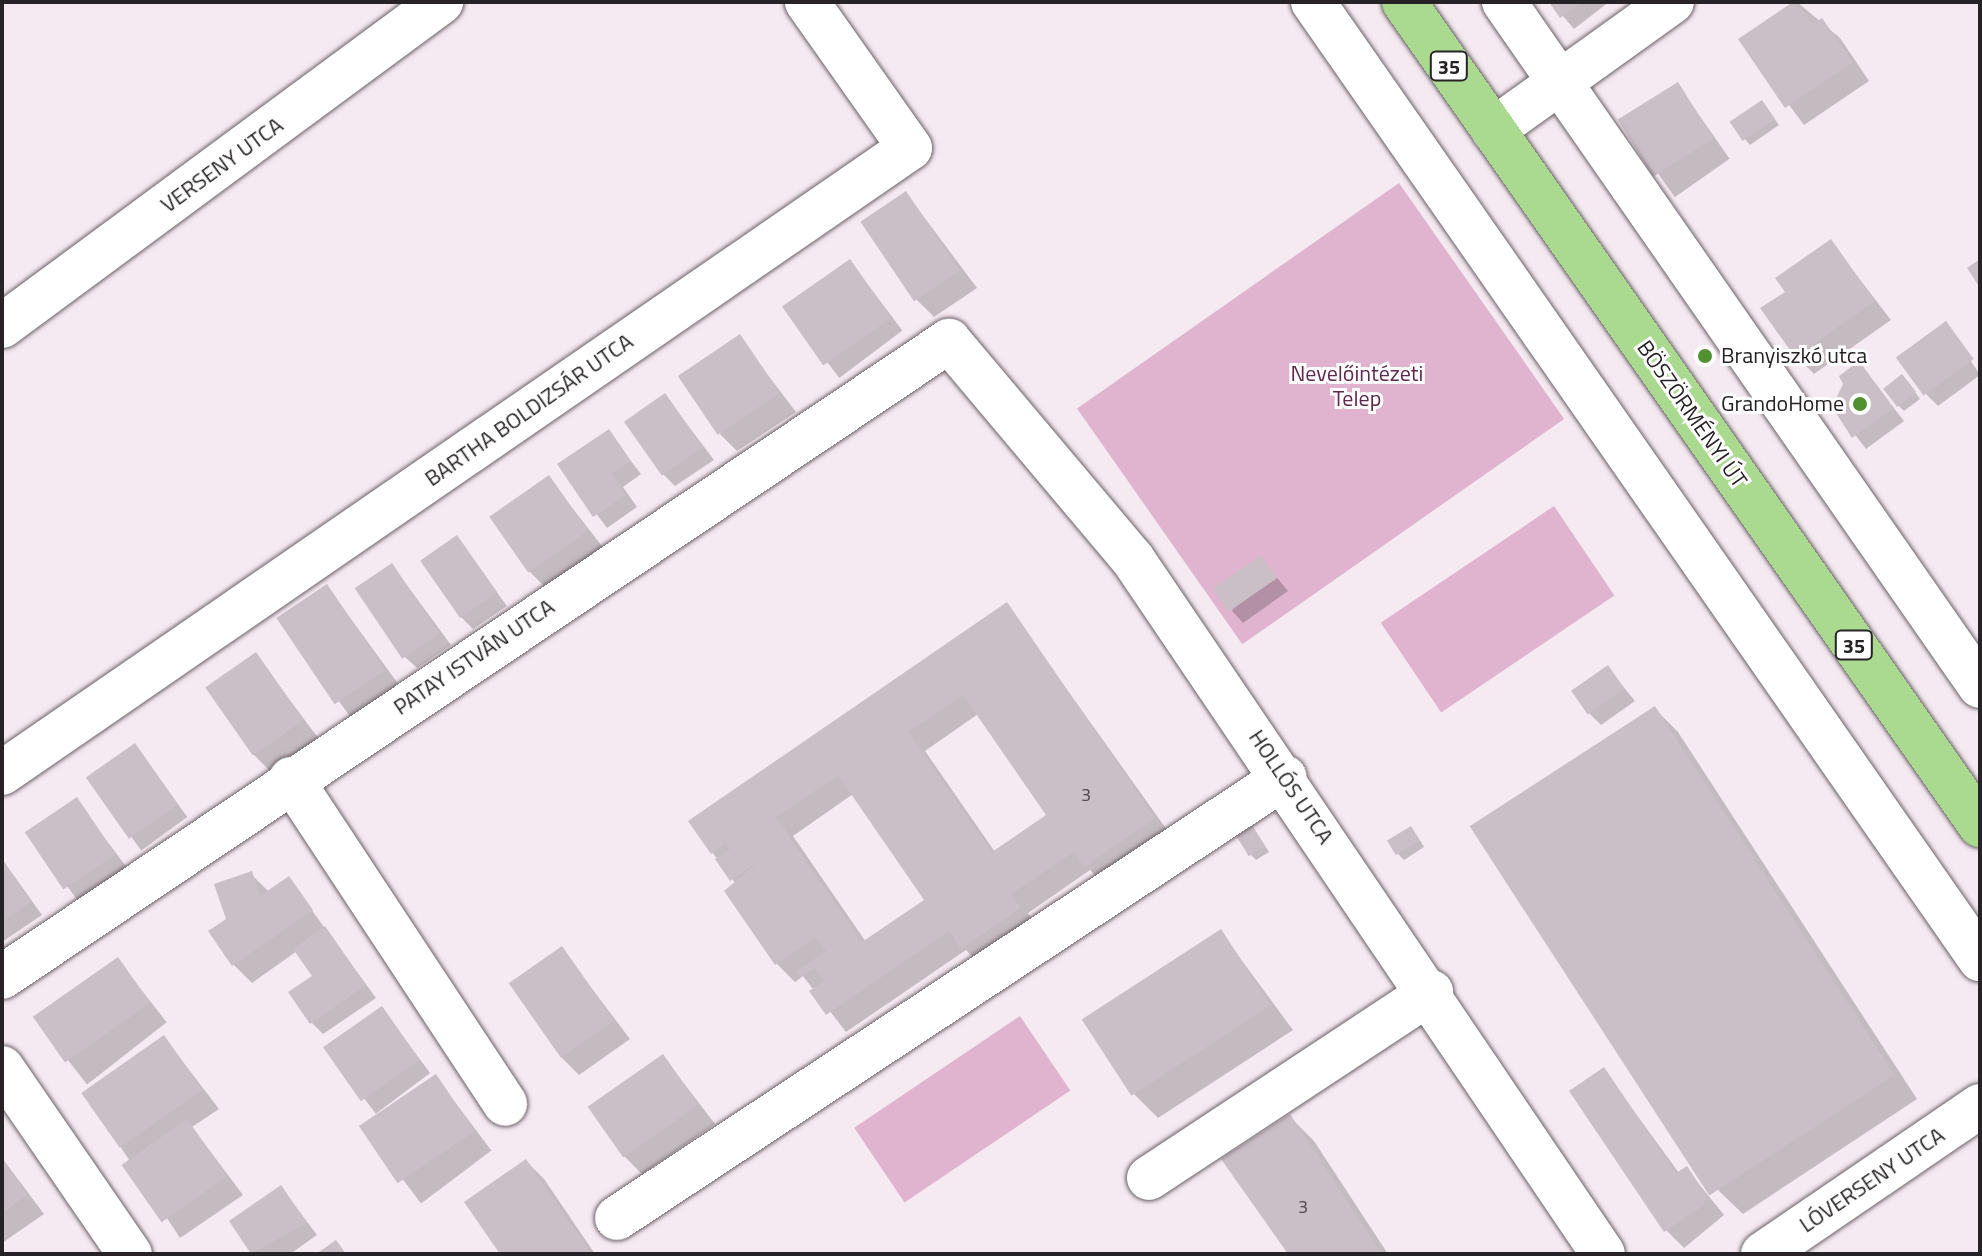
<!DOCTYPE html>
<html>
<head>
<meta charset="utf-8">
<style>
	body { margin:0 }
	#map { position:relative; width:1982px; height:1256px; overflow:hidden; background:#f5eaf1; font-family:"Titillium Web",sans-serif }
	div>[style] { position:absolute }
	.green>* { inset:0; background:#e0b4cf; transform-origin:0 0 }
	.shadow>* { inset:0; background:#0003; transform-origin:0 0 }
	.building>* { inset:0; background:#cabfc6; transform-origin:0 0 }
	.roads { filter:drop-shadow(0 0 2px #6a6066) drop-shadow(0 0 2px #6a6066) }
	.minor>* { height:44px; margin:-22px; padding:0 22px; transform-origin:22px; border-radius:22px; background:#fff }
	.major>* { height:44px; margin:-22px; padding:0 22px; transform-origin:22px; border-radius:22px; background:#aada90 }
	.dots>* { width:22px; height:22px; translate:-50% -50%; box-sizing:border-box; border:4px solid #fff; border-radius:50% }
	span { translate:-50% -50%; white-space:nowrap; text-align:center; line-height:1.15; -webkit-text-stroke:6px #fff; paint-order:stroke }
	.number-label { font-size:18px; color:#4f494d }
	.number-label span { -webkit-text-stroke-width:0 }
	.shield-label span { padding:2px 6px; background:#fff; border:2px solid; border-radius:6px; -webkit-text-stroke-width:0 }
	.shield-label { font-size:20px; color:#262225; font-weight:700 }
	.street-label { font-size:22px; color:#262225 }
	.poi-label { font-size:22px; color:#262225 }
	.left { translate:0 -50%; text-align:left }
	.right { translate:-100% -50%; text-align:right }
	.park-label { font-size:22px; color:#60274f }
	.frame { position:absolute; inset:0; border:4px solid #262225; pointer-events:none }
</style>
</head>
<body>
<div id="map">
	<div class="green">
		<i style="left:1399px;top:183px;width:288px;height:393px;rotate:55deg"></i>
		<i style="left:1554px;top:506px;width:108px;height:209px;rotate:56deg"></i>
		<i style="left:1020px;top:1016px;width:90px;height:200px;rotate:56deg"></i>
	</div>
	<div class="shadow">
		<i style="clip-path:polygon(1551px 2px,1609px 2px,1574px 29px)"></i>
		<i style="clip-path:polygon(1797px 2px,1840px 38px,1869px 81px,1804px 125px,1741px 40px)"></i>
		<i style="left:1678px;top:85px;width:90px;height:67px;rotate:55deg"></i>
		<i style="clip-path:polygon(1767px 108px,1779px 125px,1750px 145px,1745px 139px)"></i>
		<i style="clip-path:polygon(906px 193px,977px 288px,934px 317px,916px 299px)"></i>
		<i style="clip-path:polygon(1831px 242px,1891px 320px,1814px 374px,1796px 356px)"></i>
		<i style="left:850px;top:261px;width:87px;height:79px;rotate:53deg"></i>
		<i style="clip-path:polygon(1946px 323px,1980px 375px,1938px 406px,1926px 394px)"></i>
		<i style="clip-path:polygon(739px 337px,796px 412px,737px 451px,719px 433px)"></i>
		<i style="clip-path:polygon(1859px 364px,1904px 421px,1866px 449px,1834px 407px)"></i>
		<i style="clip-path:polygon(1908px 382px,1920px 399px,1904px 411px,1898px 405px)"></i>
		<i style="clip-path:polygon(665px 395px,714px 460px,675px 486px,663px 474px)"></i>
		<i style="clip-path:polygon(608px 432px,641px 474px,623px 487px,637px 507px,607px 528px,560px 465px)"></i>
		<i style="clip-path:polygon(549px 478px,605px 550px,547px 589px,529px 571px)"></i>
		<i style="clip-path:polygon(457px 538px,507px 606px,473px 629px,461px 617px)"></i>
		<i style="clip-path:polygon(1260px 557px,1288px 591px,1243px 623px,1232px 611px)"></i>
		<i style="clip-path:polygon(392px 565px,451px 645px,417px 668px,405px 657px)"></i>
		<i style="left:327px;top:586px;width:128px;height:58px;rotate:54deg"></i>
		<i style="clip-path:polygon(evenodd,1006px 604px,1172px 837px,1103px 884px,1090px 870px,1028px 913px,1037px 927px,980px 965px,966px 950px,846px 1032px,803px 976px,795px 982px,777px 964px,727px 892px,736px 884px,712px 852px,1006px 604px,978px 714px,1049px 816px,995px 852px,925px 751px,978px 714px,1006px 604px,853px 794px,927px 900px,866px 942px,793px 836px,853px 794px)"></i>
		<i style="clip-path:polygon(256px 655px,319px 739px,271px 772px,253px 754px)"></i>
		<i style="clip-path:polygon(1608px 668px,1635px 701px,1601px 725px,1589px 713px)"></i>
		<i style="clip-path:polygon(1655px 709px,1678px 732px,1917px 1099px,1743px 1214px,1719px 1191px)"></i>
		<i style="left:135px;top:745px;width:89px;height:57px;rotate:54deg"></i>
		<i style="left:76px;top:800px;width:84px;height:59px;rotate:53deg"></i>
		<i style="clip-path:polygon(1253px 827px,1269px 852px,1256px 860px,1251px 855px)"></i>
		<i style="clip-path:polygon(1416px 834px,1424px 847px,1404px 860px,1398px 854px)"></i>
		<i style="clip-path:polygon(2px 859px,42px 915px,2px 942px)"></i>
		<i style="clip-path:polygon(251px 874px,269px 892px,289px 879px,376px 998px,323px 1034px,311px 1022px,315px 977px,297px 951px,252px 983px,234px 965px,229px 919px)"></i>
		<i style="clip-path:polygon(1220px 931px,1293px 1030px,1158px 1118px,1134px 1094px)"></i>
		<i style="clip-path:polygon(562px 949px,630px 1039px,579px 1075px,561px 1057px)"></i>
		<i style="left:118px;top:960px;width:79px;height:101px;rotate:52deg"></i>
		<i style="left:382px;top:1009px;width:80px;height:68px;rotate:53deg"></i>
		<i style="clip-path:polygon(164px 1037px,219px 1109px,192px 1127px,243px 1195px,180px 1238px,120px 1146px)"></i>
		<i style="clip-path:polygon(663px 1056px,715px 1124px,642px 1174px,624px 1156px)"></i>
		<i style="clip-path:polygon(1604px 1070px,1679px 1173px,1686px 1168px,1724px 1215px,1684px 1248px,1666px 1230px)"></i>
		<i style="left:436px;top:1077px;width:92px;height:88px;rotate:53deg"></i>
		<i style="clip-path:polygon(1290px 1117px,1314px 1141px,1388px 1254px,1291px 1254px)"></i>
		<i style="clip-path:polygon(2px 1158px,44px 1214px,2px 1243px)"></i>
		<i style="clip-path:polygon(526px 1161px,544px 1179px,595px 1254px,502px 1254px)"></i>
		<i style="clip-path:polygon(281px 1187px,317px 1235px,290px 1254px,254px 1254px,232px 1222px)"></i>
	</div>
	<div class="building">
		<i style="clip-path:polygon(1549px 2px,1582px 2px,1560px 18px)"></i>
		<i style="clip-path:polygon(1793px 2px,1814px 23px,1822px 18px,1853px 62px,1785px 108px,1738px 39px)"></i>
		<i style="left:1678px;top:82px;width:67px;height:71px;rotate:58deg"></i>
		<i style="left:1762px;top:100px;width:23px;height:39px;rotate:56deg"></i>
		<i style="left:906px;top:191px;width:96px;height:55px;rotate:56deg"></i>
		<i style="clip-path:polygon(1831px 239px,1875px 301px,1795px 357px,1760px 308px,1785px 292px,1775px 278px)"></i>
		<i style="left:850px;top:259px;width:72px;height:83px;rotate:55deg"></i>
		<i style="clip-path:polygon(1980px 259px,1980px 288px,1967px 268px)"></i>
		<i style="left:1946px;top:321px;width:47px;height:62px;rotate:54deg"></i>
		<i style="left:740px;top:334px;width:71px;height:75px;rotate:56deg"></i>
		<i style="clip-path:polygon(1859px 361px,1894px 408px,1852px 438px,1832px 407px,1843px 384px,1839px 376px)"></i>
		<i style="left:1902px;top:374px;width:23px;height:24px;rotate:52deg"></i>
		<i style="left:665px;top:393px;width:66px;height:50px;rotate:55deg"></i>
		<i style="clip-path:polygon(609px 429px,631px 461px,612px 474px,626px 495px,593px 517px,557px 464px)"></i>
		<i style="left:549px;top:475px;width:68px;height:73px;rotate:55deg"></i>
		<i style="left:457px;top:535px;width:70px;height:45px;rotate:55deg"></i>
		<i style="left:1261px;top:555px;width:28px;height:59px;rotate:55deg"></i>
		<i style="left:392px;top:563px;width:85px;height:45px;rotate:56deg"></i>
		<i style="left:327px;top:584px;width:104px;height:61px;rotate:56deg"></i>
		<i style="clip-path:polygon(evenodd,1007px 602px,1155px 818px,1084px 867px,1074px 852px,1011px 894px,1021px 908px,961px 949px,949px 931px,826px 1015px,809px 991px,824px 981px,815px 968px,801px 977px,797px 971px,826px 951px,816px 937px,775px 965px,724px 891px,762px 859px,730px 881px,715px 859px,730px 849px,726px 843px,711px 854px,688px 821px,1007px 602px,963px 695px,1046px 815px,992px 852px,909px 732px,963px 695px,1007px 602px,838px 775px,924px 900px,862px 942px,776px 817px,838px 775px)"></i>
		<i style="left:256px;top:652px;width:83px;height:62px;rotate:55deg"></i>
		<i style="left:1608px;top:665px;width:29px;height:45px;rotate:55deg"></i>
		<i style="left:1655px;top:706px;width:440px;height:221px;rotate:57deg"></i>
		<i style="left:135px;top:743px;width:75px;height:60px;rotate:55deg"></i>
		<i style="left:77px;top:797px;width:69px;height:63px;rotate:56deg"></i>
		<i style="left:1248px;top:819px;width:32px;height:19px;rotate:58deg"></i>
		<i style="left:1411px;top:826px;width:17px;height:28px;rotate:59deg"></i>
		<i style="clip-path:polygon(2px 860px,31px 902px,2px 922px)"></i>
		<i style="clip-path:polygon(252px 871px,260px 896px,289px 876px,313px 910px,232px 966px,208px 931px,226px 919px,214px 884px)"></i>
		<i style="clip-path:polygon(325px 926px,366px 985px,310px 1024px,288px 992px,312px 976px,293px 949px)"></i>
		<i style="left:1221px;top:929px;width:91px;height:166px;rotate:57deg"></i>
		<i style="left:562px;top:946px;width:91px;height:65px;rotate:55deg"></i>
		<i style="left:118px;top:957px;width:56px;height:104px;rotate:55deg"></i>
		<i style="left:382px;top:1006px;width:66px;height:72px;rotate:55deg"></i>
		<i style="left:164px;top:1035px;width:67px;height:101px;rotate:55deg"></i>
		<i style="left:663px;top:1054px;width:62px;height:92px;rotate:55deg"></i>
		<i style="clip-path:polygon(1604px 1067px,1676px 1173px,1687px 1166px,1706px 1195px,1704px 1205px,1664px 1232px,1569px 1091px)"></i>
		<i style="left:436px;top:1074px;width:69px;height:93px;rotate:56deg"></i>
		<i style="clip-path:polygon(1290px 1114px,1382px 1254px,1288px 1254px,1221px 1159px)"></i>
		<i style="left:187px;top:1119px;width:70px;height:80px;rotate:55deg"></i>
		<i style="clip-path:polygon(2px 1159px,27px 1195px,2px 1213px)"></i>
		<i style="clip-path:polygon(526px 1159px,592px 1254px,500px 1254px,464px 1202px)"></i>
		<i style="clip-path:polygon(281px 1185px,307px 1223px,251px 1254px,229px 1221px)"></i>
		<i style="clip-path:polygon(336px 1240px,346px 1254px,316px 1254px)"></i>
	</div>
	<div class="roads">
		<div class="minor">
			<i style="left:1313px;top:2px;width:1167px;rotate:55.12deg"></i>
			<i style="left:1504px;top:2px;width:833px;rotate:55.17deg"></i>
			<i style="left:1493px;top:130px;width:220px;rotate:-35.6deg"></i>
			<i style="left:2px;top:326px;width:546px;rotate:-36.43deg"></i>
			<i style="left:2px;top:773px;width:1102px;rotate:-34.54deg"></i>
			<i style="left:910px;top:148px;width:179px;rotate:-125.2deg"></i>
			<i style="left:291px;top:779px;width:389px;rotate:56.6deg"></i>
			<i style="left:2px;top:977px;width:1141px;rotate:-33.89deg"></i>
			<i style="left:949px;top:341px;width:284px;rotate:49.9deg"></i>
			<i style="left:1132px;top:558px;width:840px;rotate:55.91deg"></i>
			<i style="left:2px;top:1068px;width:226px;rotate:55.5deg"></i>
			<i style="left:1149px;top:1178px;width:338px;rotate:-33.4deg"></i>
			<i style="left:617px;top:1218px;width:800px;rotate:-33.43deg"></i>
			<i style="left:1763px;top:1254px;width:263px;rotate:-34.3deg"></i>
		</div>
		<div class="major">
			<i style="left:1404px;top:2px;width:1005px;rotate:55.01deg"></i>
		</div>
	</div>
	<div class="dots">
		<i style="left:1705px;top:356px;background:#529131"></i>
		<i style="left:1860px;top:404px;background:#529131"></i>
	</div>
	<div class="number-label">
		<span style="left:1086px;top:795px">3</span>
		<span style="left:1303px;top:1207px">3</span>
	</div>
	<div class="shield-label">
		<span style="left:1449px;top:66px">35</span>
		<span style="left:1854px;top:645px">35</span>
	</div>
	<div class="street-label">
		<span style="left:222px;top:165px;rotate:-36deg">VERSENY UTCA</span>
		<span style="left:529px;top:410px;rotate:-35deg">BARTHA BOLDIZSÁR UTCA</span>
		<span style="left:1692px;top:414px;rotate:55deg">BÖSZÖRMÉNYI ÚT</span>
		<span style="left:474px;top:657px;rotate:-34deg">PATAY ISTVÁN UTCA</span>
		<span style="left:1291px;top:787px;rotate:56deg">HOLLÓS UTCA</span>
		<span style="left:1872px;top:1180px;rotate:-34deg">LÓVERSENY UTCA</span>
	</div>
	<div class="poi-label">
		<span class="left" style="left:1721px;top:356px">Branyiszkó utca</span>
		<span class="right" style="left:1844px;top:404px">GrandoHome</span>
	</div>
	<div class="park-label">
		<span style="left:1357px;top:386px">Nevelőintézeti<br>Telep</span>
	</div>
	<div class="frame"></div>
</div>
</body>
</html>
